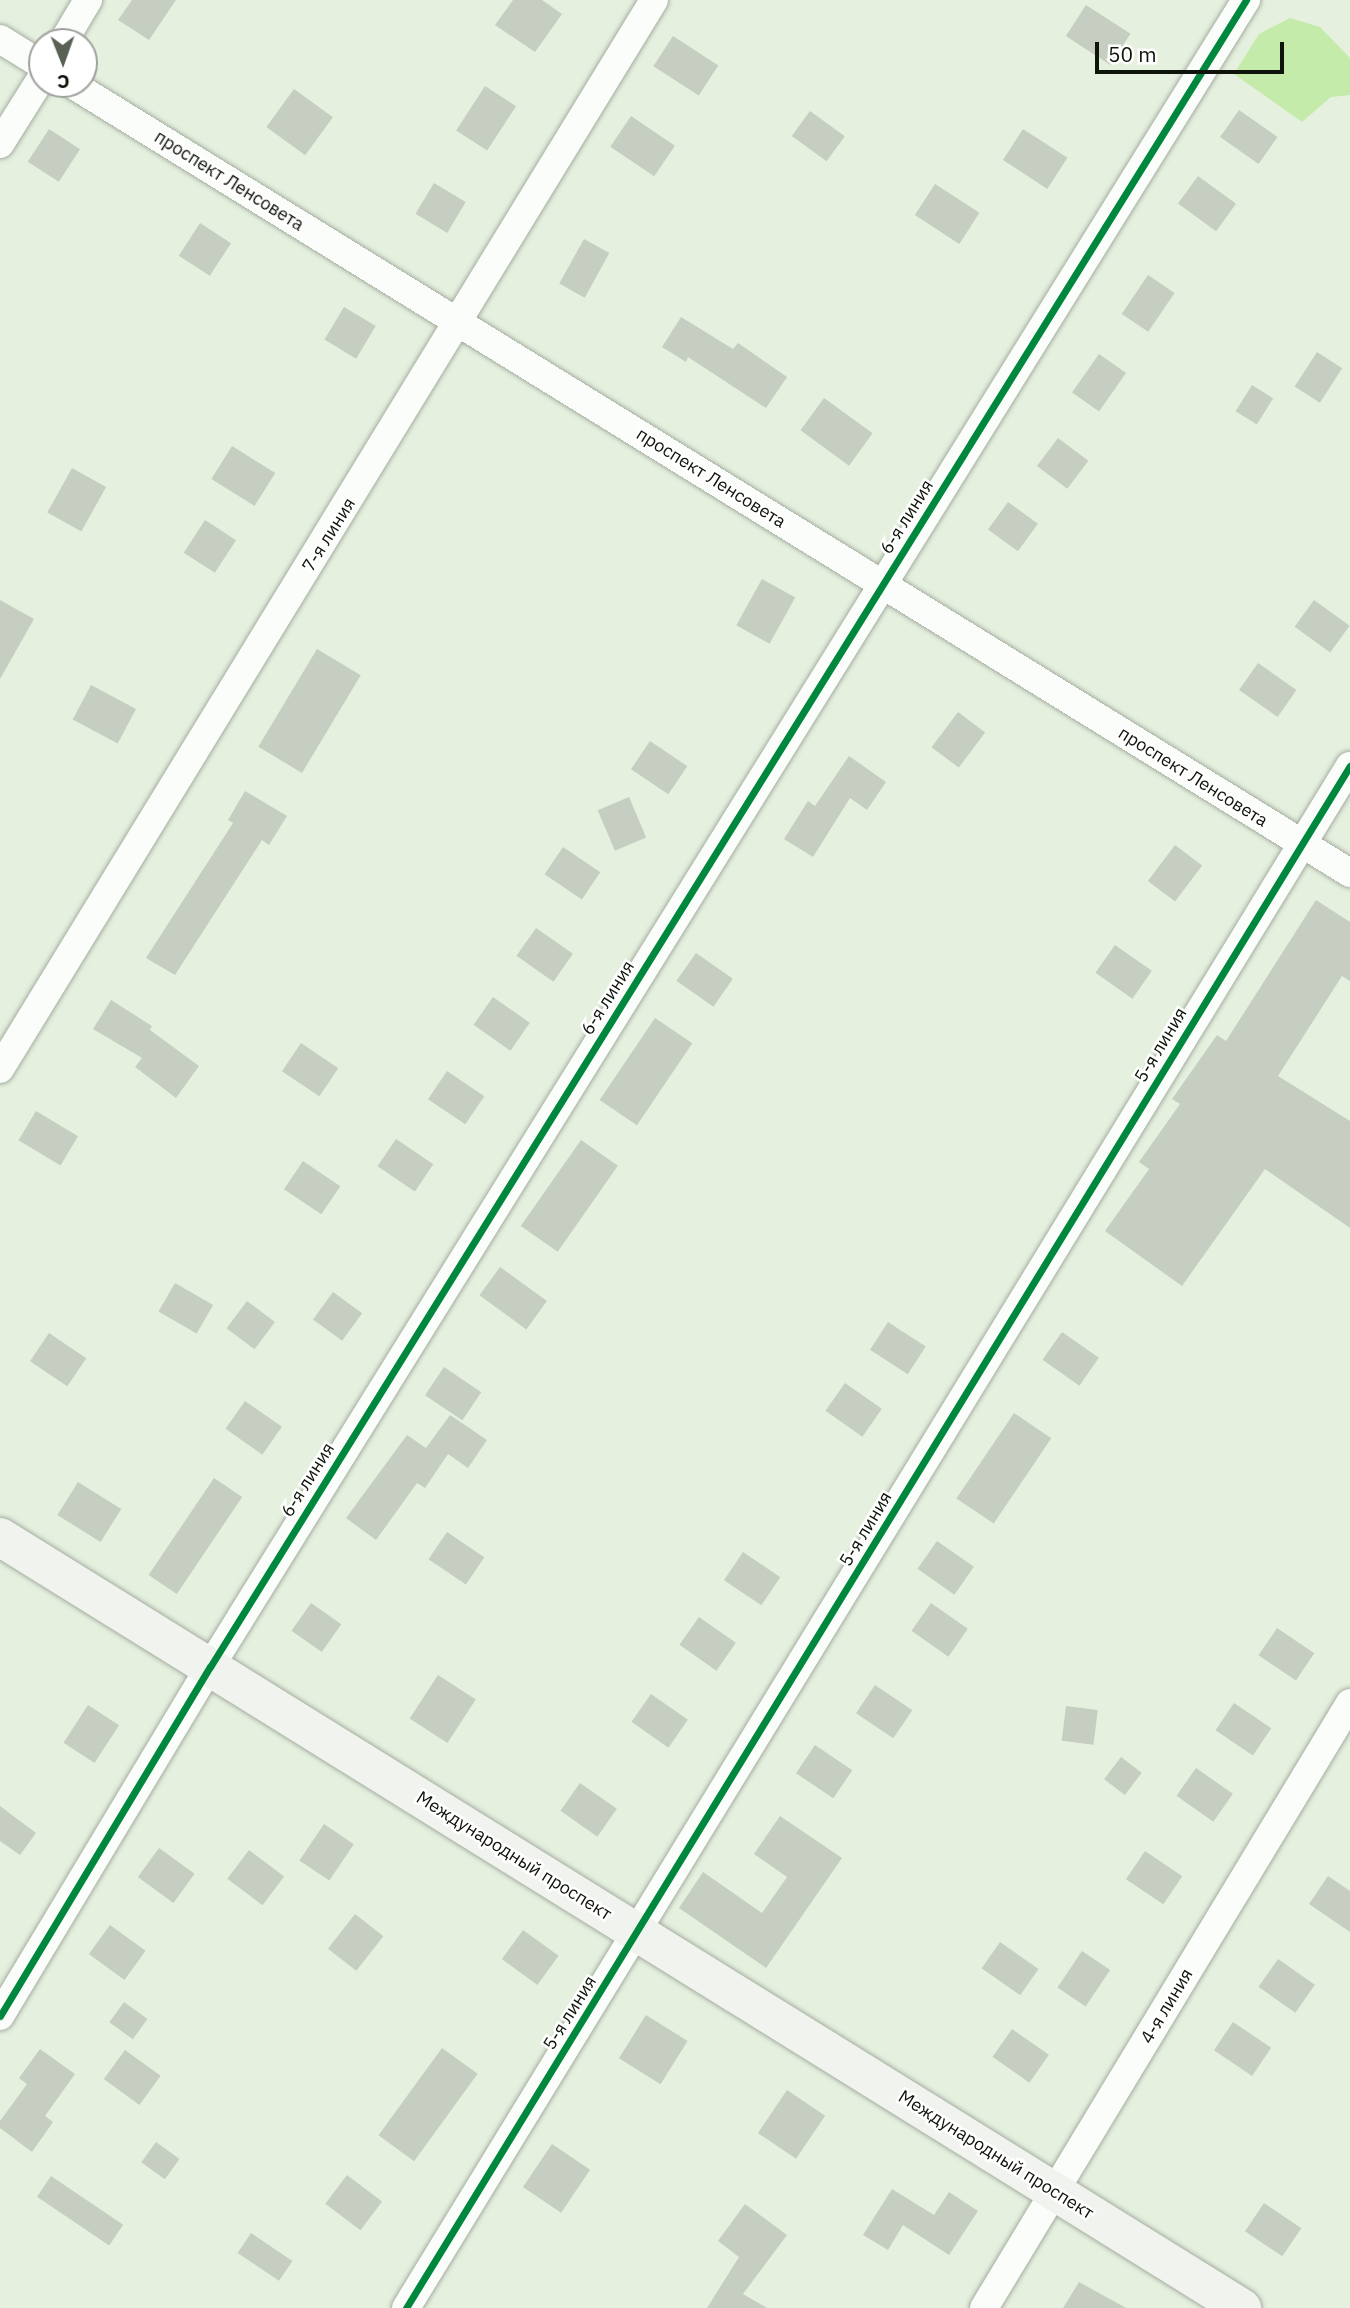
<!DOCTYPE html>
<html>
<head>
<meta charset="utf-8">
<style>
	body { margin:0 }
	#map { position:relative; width:1350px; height:2308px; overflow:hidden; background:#e5f0df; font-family:"IBM Plex Sans",sans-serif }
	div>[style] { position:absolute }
	.water>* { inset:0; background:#c4ebaa }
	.building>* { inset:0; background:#c6cec1; transform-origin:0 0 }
	.roads { filter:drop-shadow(0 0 2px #a5ada0) drop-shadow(0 0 2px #a5ada0) }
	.street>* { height:28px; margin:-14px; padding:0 14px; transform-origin:14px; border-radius:14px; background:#fbfdfa }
	.secondary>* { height:38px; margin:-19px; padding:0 19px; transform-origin:19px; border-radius:19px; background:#f1f3ef }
	.cycleway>* { height:7px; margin:-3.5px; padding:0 3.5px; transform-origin:3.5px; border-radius:3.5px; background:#00873e }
	span { translate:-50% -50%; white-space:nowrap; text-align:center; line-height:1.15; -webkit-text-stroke:5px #fff; paint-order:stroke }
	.street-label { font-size:18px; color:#0e140a }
	.north { position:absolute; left:28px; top:28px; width:70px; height:70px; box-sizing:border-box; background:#fff; border:2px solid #9fa19d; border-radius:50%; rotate:179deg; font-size:19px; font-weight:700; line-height:28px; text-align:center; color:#0e140a }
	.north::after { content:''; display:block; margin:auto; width:24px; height:32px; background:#596155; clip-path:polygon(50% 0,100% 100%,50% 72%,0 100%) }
	.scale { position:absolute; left:1095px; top:42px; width:189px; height:32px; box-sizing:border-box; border:4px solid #0e140a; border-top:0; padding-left:9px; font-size:21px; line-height:24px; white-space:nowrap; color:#0e140a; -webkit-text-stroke:5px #fff; paint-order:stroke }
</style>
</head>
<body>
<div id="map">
	<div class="water">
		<i style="clip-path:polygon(1290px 18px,1320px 27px,1350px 58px,1350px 95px,1331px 97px,1302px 122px,1234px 74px,1259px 34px)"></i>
	</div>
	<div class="building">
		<i style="clip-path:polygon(132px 0,176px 0,149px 40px,118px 20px)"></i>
		<i style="clip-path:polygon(513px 0,542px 0,562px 14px,535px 52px,495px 25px)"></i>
		<i style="left:1086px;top:5px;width:53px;height:37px;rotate:33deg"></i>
		<i style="left:673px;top:36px;width:54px;height:36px;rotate:33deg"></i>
		<i style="left:485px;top:86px;width:37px;height:53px;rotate:33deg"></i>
		<i style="left:294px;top:89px;width:48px;height:47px;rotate:36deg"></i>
		<i style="left:1239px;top:110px;width:47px;height:33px;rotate:35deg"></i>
		<i style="left:810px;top:111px;width:43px;height:31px;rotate:36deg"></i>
		<i style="left:631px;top:116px;width:53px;height:37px;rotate:34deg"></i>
		<i style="left:49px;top:129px;width:37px;height:39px;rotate:33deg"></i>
		<i style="left:1023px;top:129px;width:53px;height:37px;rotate:33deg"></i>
		<i style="left:1198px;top:176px;width:47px;height:34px;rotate:36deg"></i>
		<i style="left:434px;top:183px;width:37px;height:36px;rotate:31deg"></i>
		<i style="left:935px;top:184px;width:53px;height:37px;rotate:33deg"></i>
		<i style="left:200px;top:223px;width:37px;height:39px;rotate:33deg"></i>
		<i style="left:584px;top:239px;width:29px;height:51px;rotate:29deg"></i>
		<i style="left:1148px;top:275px;width:32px;height:47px;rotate:34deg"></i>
		<i style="left:344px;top:307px;width:37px;height:38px;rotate:31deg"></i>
		<i style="clip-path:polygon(681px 317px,733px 349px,738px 343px,787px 377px,766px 408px,688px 357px,686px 362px,662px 347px)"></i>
		<i style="left:1317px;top:352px;width:30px;height:41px;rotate:33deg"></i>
		<i style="left:1099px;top:354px;width:33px;height:47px;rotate:35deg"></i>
		<i style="left:1252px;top:385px;width:25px;height:31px;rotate:32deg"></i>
		<i style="left:824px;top:398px;width:60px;height:40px;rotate:36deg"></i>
		<i style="left:1058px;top:438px;width:38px;height:35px;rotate:37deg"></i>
		<i style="left:232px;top:446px;width:51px;height:39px;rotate:32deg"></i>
		<i style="left:72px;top:468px;width:39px;height:51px;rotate:29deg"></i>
		<i style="left:1008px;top:502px;width:37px;height:34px;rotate:36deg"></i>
		<i style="left:205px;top:520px;width:37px;height:39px;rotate:33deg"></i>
		<i style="left:762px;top:579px;width:38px;height:53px;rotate:29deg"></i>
		<i style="clip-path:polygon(0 600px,34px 619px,0 679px)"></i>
		<i style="left:1314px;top:600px;width:44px;height:33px;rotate:36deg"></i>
		<i style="left:317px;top:649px;width:51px;height:114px;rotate:31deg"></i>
		<i style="left:1258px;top:663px;width:47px;height:33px;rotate:35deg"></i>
		<i style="left:91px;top:685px;width:51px;height:39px;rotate:28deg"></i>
		<i style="left:958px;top:712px;width:34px;height:44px;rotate:37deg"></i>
		<i style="left:650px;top:741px;width:45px;height:34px;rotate:34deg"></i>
		<i style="clip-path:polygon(849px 756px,886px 782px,867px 810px,850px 798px,813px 857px,784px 839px,808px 801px,815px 806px)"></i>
		<i style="clip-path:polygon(245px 791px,287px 816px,269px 845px,262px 840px,175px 975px,146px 958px,233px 823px,228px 820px)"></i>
		<i style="left:629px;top:797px;width:44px;height:34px;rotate:67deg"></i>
		<i style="left:1175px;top:845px;width:34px;height:45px;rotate:37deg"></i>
		<i style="left:563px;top:847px;width:45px;height:33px;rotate:34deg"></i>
		<i style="clip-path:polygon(1316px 900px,1350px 922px,1350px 981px,1342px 976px,1278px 1076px,1350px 1121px,1350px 1228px,1265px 1169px,1182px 1286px,1105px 1231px,1149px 1169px,1139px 1162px,1180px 1104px,1172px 1099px,1217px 1035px,1226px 1041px)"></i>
		<i style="left:536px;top:928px;width:45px;height:34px;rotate:35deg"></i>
		<i style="left:1115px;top:945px;width:45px;height:34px;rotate:35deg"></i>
		<i style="left:696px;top:953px;width:45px;height:34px;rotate:35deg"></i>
		<i style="left:493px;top:997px;width:45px;height:34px;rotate:35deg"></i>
		<i style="clip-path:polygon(111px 1000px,152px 1026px,150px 1030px,199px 1066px,176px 1098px,135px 1067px,142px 1058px,93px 1029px)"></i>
		<i style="left:655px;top:1018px;width:45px;height:99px;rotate:34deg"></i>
		<i style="left:301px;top:1043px;width:45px;height:34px;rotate:34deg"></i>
		<i style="left:447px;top:1071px;width:45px;height:34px;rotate:34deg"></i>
		<i style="left:36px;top:1111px;width:49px;height:34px;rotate:31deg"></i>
		<i style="left:396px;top:1139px;width:45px;height:33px;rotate:34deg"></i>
		<i style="left:581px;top:1140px;width:45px;height:105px;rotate:35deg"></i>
		<i style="left:303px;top:1161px;width:45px;height:34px;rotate:34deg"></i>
		<i style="left:500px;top:1267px;width:58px;height:35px;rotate:36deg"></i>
		<i style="left:175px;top:1283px;width:44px;height:33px;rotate:30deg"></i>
		<i style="left:333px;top:1292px;width:36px;height:34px;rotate:36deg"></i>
		<i style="left:247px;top:1301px;width:35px;height:34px;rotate:37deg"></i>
		<i style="left:888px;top:1322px;width:45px;height:33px;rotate:33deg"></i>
		<i style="left:1062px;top:1332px;width:45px;height:34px;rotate:35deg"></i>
		<i style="left:49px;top:1333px;width:45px;height:34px;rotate:34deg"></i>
		<i style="left:444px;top:1367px;width:45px;height:34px;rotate:34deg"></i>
		<i style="left:845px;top:1383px;width:45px;height:34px;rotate:35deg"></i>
		<i style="left:245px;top:1401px;width:45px;height:34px;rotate:35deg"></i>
		<i style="left:1014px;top:1413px;width:45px;height:103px;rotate:34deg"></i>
		<i style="clip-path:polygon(450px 1415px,487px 1440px,468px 1468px,448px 1454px,425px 1488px,417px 1483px,376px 1540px,346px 1518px,407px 1435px,426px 1448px)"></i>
		<i style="left:214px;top:1478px;width:34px;height:117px;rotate:34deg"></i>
		<i style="left:78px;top:1482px;width:51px;height:39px;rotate:32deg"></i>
		<i style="left:447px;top:1532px;width:45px;height:33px;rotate:34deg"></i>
		<i style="left:937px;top:1541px;width:45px;height:34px;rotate:35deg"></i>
		<i style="left:743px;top:1552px;width:45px;height:34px;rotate:34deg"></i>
		<i style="left:311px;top:1603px;width:37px;height:34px;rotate:35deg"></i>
		<i style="left:931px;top:1603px;width:45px;height:34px;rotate:35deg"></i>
		<i style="left:699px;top:1617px;width:45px;height:34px;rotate:35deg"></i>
		<i style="left:1277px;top:1628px;width:45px;height:33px;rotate:34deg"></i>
		<i style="left:438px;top:1675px;width:45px;height:52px;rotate:33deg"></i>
		<i style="left:875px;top:1685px;width:45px;height:34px;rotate:34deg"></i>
		<i style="left:651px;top:1694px;width:45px;height:34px;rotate:35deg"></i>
		<i style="left:1234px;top:1703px;width:45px;height:33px;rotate:34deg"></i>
		<i style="left:88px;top:1705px;width:37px;height:45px;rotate:33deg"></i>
		<i style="left:1066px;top:1706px;width:32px;height:35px;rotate:7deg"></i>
		<i style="left:815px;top:1745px;width:45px;height:34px;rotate:34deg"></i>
		<i style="left:1121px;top:1757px;width:26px;height:28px;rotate:37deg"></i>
		<i style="left:1196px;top:1768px;width:45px;height:34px;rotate:35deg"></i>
		<i style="left:580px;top:1783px;width:45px;height:34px;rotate:35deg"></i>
		<i style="clip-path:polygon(0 1806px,36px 1833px,20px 1855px,0 1841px)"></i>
		<i style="clip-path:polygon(780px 1816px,842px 1858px,766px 1968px,679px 1908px,703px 1872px,762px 1913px,787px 1877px,754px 1854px)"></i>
		<i style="left:324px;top:1824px;width:36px;height:44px;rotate:34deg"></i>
		<i style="left:159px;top:1848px;width:44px;height:36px;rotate:36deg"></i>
		<i style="left:249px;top:1850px;width:44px;height:36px;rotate:37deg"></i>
		<i style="left:1145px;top:1851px;width:45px;height:34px;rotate:34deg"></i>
		<i style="clip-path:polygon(1328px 1876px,1350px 1891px,1350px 1932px,1309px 1904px)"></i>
		<i style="left:355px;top:1914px;width:36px;height:44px;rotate:38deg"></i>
		<i style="left:110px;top:1925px;width:44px;height:36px;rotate:36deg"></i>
		<i style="left:523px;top:1930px;width:44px;height:36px;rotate:36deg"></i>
		<i style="left:1000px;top:1942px;width:47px;height:32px;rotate:35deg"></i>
		<i style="left:1082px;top:1951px;width:34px;height:44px;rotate:34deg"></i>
		<i style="left:1278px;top:1959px;width:45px;height:34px;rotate:35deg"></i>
		<i style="left:124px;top:2002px;width:29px;height:25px;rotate:36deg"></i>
		<i style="left:646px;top:2015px;width:49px;height:51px;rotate:32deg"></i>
		<i style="left:1233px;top:2022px;width:46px;height:34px;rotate:34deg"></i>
		<i style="left:1012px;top:2029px;width:45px;height:34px;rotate:35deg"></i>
		<i style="left:442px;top:2048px;width:44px;height:108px;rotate:36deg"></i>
		<i style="clip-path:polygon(40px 2049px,75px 2074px,45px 2116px,53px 2122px,32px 2152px,0 2128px,0 2121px,27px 2084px,19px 2078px)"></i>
		<i style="left:125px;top:2050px;width:44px;height:36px;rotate:36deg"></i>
		<i style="left:787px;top:2090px;width:46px;height:52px;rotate:34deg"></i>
		<i style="left:156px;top:2142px;width:29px;height:25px;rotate:36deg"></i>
		<i style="left:552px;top:2144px;width:46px;height:52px;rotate:34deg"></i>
		<i style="left:347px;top:2175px;width:44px;height:36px;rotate:37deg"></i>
		<i style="left:51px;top:2176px;width:87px;height:25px;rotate:34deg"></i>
		<i style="clip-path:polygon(892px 2189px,934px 2215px,949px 2192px,978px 2211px,949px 2255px,903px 2225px,888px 2250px,863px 2235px)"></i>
		<i style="left:1264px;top:2203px;width:45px;height:34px;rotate:34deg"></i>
		<i style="clip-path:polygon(745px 2204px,787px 2235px,743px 2294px,767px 2308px,707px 2308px,739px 2257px,718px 2241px)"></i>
		<i style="left:251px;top:2233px;width:50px;height:24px;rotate:34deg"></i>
		<i style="clip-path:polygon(1079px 2282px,1126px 2308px,1063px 2308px)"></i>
	</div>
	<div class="roads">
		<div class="street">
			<i style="left:0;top:39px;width:49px;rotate:31.8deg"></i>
			<i style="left:63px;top:42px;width:49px;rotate:-59.2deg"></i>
			<i style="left:72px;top:84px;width:1502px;rotate:31.69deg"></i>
			<i style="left:0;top:144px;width:79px;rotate:-57.9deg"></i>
			<i style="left:0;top:1069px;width:1253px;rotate:-58.54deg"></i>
			<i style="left:0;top:2016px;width:407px;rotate:-59deg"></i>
			<i style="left:210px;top:1667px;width:1963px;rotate:-58.14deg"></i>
			<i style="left:406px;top:2308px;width:1808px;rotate:-58.53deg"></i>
			<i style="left:984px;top:2308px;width:707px;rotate:-58.83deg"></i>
		</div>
		<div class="secondary">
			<i style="left:0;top:1537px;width:1462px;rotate:31.83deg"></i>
		</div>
	</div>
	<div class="cycleway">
		<i style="left:0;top:2016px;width:407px;rotate:-59deg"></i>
		<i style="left:210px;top:1667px;width:1963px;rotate:-58.14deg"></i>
		<i style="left:406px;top:2308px;width:1808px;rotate:-58.53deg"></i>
	</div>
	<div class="street-label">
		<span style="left:229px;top:181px;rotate:32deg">проспект Ленсовета</span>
		<span style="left:711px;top:478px;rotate:32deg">проспект Ленсовета</span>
		<span style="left:907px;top:517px;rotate:-58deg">6-я линия</span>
		<span style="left:329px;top:535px;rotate:-58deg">7-я линия</span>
		<span style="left:1193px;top:777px;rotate:32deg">проспект Ленсовета</span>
		<span style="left:608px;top:998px;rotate:-58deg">6-я линия</span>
		<span style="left:1161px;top:1045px;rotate:-59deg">5-я линия</span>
		<span style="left:308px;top:1480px;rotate:-58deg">6-я линия</span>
		<span style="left:866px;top:1529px;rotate:-59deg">5-я линия</span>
		<span style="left:514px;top:1856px;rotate:32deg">Международный проспект</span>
		<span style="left:1167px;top:2006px;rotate:-59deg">4-я линия</span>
		<span style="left:570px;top:2013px;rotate:-58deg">5-я линия</span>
		<span style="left:996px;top:2155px;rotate:32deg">Международный проспект</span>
	</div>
	<div class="north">С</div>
	<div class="scale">50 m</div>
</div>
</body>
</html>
